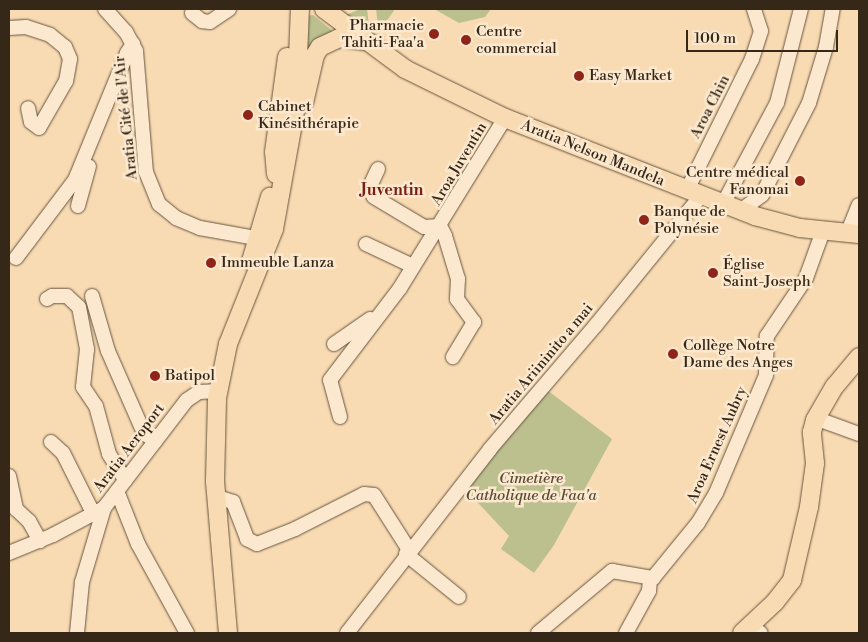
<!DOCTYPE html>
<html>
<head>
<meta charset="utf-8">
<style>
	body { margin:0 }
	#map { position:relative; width:868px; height:642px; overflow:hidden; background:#f9dbb3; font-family:"Libre Bodoni",serif }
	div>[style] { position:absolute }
	.green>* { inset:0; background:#bcc08e }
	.roads { filter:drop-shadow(0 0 1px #67553f) drop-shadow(0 0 1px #67553f) }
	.minor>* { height:14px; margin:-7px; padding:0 7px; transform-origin:7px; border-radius:7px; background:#fbe8ce }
	.major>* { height:18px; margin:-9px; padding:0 9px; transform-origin:9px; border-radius:9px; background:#f9dbb3 }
	.dots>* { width:14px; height:14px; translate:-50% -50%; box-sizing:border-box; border:2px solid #fbe8ce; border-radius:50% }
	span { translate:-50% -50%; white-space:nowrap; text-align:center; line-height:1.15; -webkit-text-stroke:5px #fbe8ce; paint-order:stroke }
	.poi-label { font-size:15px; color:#362818 }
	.right { translate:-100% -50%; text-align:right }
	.left { translate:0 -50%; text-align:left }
	.street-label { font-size:15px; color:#362818 }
	.park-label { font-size:15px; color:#584e36; font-style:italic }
	.neighbourhood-label { font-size:16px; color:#7a1f14; font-weight:700 }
	.frame { position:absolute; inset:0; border:10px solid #362818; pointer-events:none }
	.scale { position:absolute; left:686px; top:30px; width:152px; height:22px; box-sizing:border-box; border:2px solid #362818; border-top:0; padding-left:6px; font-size:15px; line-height:18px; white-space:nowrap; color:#362818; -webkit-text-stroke:4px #fbe8ce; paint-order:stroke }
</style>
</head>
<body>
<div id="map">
	<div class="green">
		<i style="clip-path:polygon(360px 9px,367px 9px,370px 34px,346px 15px)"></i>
		<i style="clip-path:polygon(376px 9px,395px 9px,384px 25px,378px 26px)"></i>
		<i style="clip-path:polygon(434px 9px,491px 9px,485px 17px,459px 23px)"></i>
		<i style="clip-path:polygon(313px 15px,334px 32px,306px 54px,306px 16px)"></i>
		<i style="clip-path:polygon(547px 390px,612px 439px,554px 545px,534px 573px,501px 549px,509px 536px,466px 490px)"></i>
	</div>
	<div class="roads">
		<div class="minor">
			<i style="left:105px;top:9px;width:31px;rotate:48deg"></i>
			<i style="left:126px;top:32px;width:21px;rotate:62deg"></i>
			<i style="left:136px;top:51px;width:121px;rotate:85.3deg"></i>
			<i style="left:146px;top:172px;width:35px;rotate:68deg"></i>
			<i style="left:159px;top:204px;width:22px;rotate:39deg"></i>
			<i style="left:176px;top:218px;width:26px;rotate:23deg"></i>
			<i style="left:200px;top:228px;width:67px;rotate:10.3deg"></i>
			<i style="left:192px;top:13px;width:13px;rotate:39deg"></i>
			<i style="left:202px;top:21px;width:8px;rotate:7deg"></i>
			<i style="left:210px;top:22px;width:23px;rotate:-34deg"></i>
			<i style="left:9px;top:28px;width:17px;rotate:-3deg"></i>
			<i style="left:26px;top:27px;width:25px;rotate:18deg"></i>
			<i style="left:50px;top:35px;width:19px;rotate:39deg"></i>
			<i style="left:65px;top:47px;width:13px;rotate:67deg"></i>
			<i style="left:70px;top:59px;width:22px;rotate:100deg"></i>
			<i style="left:66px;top:81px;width:54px;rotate:119.9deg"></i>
			<i style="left:39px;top:128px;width:10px;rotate:-143deg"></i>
			<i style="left:31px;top:122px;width:14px;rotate:-102deg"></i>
			<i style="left:378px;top:169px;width:21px;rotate:115deg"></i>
			<i style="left:369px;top:188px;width:10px;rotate:61deg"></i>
			<i style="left:374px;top:197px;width:58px;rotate:31deg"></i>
			<i style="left:424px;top:227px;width:16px;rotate:-4deg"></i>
			<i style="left:440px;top:226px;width:11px;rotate:63deg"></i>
			<i style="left:445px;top:236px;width:45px;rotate:73.2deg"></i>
			<i style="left:458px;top:279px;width:20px;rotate:93deg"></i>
			<i style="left:457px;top:299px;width:29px;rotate:54deg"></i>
			<i style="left:474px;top:322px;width:41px;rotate:121deg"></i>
			<i style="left:687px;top:190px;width:146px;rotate:-63.6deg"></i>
			<i style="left:752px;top:59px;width:29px;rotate:-72deg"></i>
			<i style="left:761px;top:31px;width:23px;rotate:-108deg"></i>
			<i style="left:723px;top:204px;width:115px;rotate:-61.9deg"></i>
			<i style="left:777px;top:103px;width:97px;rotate:-75.7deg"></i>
			<i style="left:78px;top:206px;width:41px;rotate:-74.6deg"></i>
			<i style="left:740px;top:211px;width:27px;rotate:-36deg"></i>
			<i style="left:762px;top:195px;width:103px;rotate:-62.9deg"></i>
			<i style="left:809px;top:103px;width:59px;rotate:-73.1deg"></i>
			<i style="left:826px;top:47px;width:39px;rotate:-80deg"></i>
			<i style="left:847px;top:234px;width:31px;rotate:-68deg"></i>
			<i style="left:366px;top:244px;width:52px;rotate:25.1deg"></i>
			<i style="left:16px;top:258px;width:98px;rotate:-52.9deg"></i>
			<i style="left:75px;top:180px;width:137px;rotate:-67.7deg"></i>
			<i style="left:127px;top:53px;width:11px;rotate:-56deg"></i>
			<i style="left:92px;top:296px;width:57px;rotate:73.8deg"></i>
			<i style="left:108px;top:351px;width:90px;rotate:66.3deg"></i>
			<i style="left:144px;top:433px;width:14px;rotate:36deg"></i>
			<i style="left:47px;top:299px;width:6px;rotate:-31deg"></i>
			<i style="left:52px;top:296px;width:15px"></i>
			<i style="left:67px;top:296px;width:16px;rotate:43deg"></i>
			<i style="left:79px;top:307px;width:43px;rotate:79.2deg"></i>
			<i style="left:87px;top:349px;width:38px;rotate:96deg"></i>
			<i style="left:83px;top:387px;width:23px;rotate:56deg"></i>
			<i style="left:96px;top:406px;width:50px;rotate:74.8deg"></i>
			<i style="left:109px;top:454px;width:31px;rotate:58deg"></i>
			<i style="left:334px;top:344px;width:44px;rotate:-34.8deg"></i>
			<i style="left:340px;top:417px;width:38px;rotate:-105deg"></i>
			<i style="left:330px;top:380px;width:116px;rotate:-52.7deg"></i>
			<i style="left:400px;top:288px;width:200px;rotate:-58.3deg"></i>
			<i style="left:815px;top:418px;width:47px;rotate:20deg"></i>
			<i style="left:51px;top:442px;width:16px;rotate:43deg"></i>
			<i style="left:63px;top:453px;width:67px;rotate:63.4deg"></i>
			<i style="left:9px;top:476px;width:34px;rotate:78deg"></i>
			<i style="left:16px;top:509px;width:18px;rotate:43deg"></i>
			<i style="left:29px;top:521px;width:23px;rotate:61deg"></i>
			<i style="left:117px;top:491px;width:57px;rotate:68.4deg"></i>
			<i style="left:138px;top:544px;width:102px;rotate:61.2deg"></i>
			<i style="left:217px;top:497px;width:17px;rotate:17deg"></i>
			<i style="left:233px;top:502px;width:40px;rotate:69deg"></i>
			<i style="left:247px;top:539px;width:11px;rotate:27deg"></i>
			<i style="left:257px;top:544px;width:41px;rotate:-21.5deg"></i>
			<i style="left:295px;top:529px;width:77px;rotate:-26.9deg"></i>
			<i style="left:364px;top:494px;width:10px;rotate:6deg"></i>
			<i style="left:374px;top:495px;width:65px;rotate:57.5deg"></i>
			<i style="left:9px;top:553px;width:48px;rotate:-22.2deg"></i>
			<i style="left:53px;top:535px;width:58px;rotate:-27.9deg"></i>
			<i style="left:104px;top:508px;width:136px;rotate:-52.5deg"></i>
			<i style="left:187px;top:400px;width:14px;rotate:-34deg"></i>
			<i style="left:199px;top:392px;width:20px;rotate:-3deg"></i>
			<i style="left:406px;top:554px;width:68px;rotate:39.1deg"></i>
			<i style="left:749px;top:627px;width:13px;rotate:27deg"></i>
			<i style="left:77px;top:633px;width:51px;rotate:-84.4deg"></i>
			<i style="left:82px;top:582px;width:77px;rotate:-73.4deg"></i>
			<i style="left:347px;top:633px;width:233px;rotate:-52.1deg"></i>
			<i style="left:490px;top:449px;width:163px;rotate:-49.5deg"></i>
			<i style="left:596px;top:325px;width:166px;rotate:-50.9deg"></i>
			<i style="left:538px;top:633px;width:97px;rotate:-40deg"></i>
			<i style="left:612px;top:571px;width:42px;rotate:9.7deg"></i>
			<i style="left:653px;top:578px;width:71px;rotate:-50.7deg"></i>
			<i style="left:698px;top:523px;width:35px;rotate:-59deg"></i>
			<i style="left:716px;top:493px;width:128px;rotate:-67deg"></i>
			<i style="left:766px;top:375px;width:39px;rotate:-89deg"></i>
			<i style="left:767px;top:336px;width:70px;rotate:-56.1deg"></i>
			<i style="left:806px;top:278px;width:50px;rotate:-70.1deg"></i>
			<i style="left:626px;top:633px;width:48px;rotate:-61.3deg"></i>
			<i style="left:649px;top:591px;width:11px;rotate:-85deg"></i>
		</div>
		<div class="major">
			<i style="left:324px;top:9px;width:101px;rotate:36.5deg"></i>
			<i style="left:405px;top:69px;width:111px;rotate:26.1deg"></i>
			<i style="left:505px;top:118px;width:269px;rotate:21.4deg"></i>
			<i style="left:755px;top:216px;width:47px;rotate:14.9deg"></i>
			<i style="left:800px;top:228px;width:59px;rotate:5.8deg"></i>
			<i style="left:304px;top:103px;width:49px;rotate:-77.1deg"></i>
			<i style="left:315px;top:55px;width:9px;rotate:-58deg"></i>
			<i style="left:320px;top:47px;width:21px;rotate:-25deg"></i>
			<i style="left:339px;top:38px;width:24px;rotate:7deg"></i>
			<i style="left:276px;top:174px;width:22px;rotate:-95deg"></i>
			<i style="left:274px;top:152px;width:96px;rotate:-82.2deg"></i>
			<i style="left:251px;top:261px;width:67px;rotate:-73.5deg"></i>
			<i style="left:228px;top:633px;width:153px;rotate:-94.9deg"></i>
			<i style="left:215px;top:481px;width:83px;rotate:-88.6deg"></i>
			<i style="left:217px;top:398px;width:55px;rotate:-78.5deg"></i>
			<i style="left:228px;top:344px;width:124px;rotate:-68.2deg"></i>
			<i style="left:274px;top:229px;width:124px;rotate:-79.8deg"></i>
			<i style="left:296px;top:107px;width:98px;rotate:-87.7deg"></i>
			<i style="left:742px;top:633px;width:45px;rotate:-43.2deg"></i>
			<i style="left:775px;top:602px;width:28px;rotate:-52deg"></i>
			<i style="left:792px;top:580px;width:75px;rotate:-76.9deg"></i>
			<i style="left:809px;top:507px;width:44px;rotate:-82.2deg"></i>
			<i style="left:815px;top:463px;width:31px;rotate:-96deg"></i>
			<i style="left:812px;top:432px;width:12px;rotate:-76deg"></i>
			<i style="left:815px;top:420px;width:39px;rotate:-60deg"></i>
			<i style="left:835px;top:386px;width:38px;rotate:-50deg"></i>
		</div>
	</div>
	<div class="dots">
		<i style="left:434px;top:34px;background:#8f2418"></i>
		<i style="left:466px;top:40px;background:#8f2418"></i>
		<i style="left:579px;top:76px;background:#8f2418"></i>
		<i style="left:248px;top:115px;background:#8f2418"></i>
		<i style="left:800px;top:181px;background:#8f2418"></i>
		<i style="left:644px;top:220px;background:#8f2418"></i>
		<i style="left:211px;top:263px;background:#8f2418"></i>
		<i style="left:713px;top:273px;background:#8f2418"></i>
		<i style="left:673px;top:354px;background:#8f2418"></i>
		<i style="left:155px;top:376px;background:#8f2418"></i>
	</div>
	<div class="poi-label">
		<span class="right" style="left:424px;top:34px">Pharmacie<br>Tahiti-Faa'a</span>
		<span class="left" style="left:476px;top:40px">Centre<br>commercial</span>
		<span class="left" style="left:589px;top:76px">Easy Market</span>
		<span class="left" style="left:258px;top:115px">Cabinet<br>Kinésithérapie</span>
		<span class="right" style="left:789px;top:181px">Centre médical<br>Fanomai</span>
		<span class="left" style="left:654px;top:220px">Banque de<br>Polynésie</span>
		<span class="left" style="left:221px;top:263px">Immeuble Lanza</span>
		<span class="left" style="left:723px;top:273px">Église<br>Saint-Joseph</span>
		<span class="left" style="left:683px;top:354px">Collège Notre<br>Dame des Anges</span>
		<span class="left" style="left:165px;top:376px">Batipol</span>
	</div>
	<div class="street-label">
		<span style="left:710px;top:107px;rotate:-63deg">Aroa Chin</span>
		<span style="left:126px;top:118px;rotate:-96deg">Aratia Cité de l'Air</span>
		<span style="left:593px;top:153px;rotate:22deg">Aratia Nelson Mandela</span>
		<span style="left:459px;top:164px;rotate:-59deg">Aroa Juventin</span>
		<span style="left:541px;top:364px;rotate:-50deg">Aratia Ariininito a mai</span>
		<span style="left:717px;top:445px;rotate:-66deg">Aroa Ernest Aubry</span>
		<span style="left:129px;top:448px;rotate:-53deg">Aratia Aeroport</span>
	</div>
	<div class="park-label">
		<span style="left:531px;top:487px">Cimetière<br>Catholique de Faa'a</span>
	</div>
	<div class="neighbourhood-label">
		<span style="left:392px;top:190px">Juventin</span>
	</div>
	<div class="frame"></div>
	<div class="scale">100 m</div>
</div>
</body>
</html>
